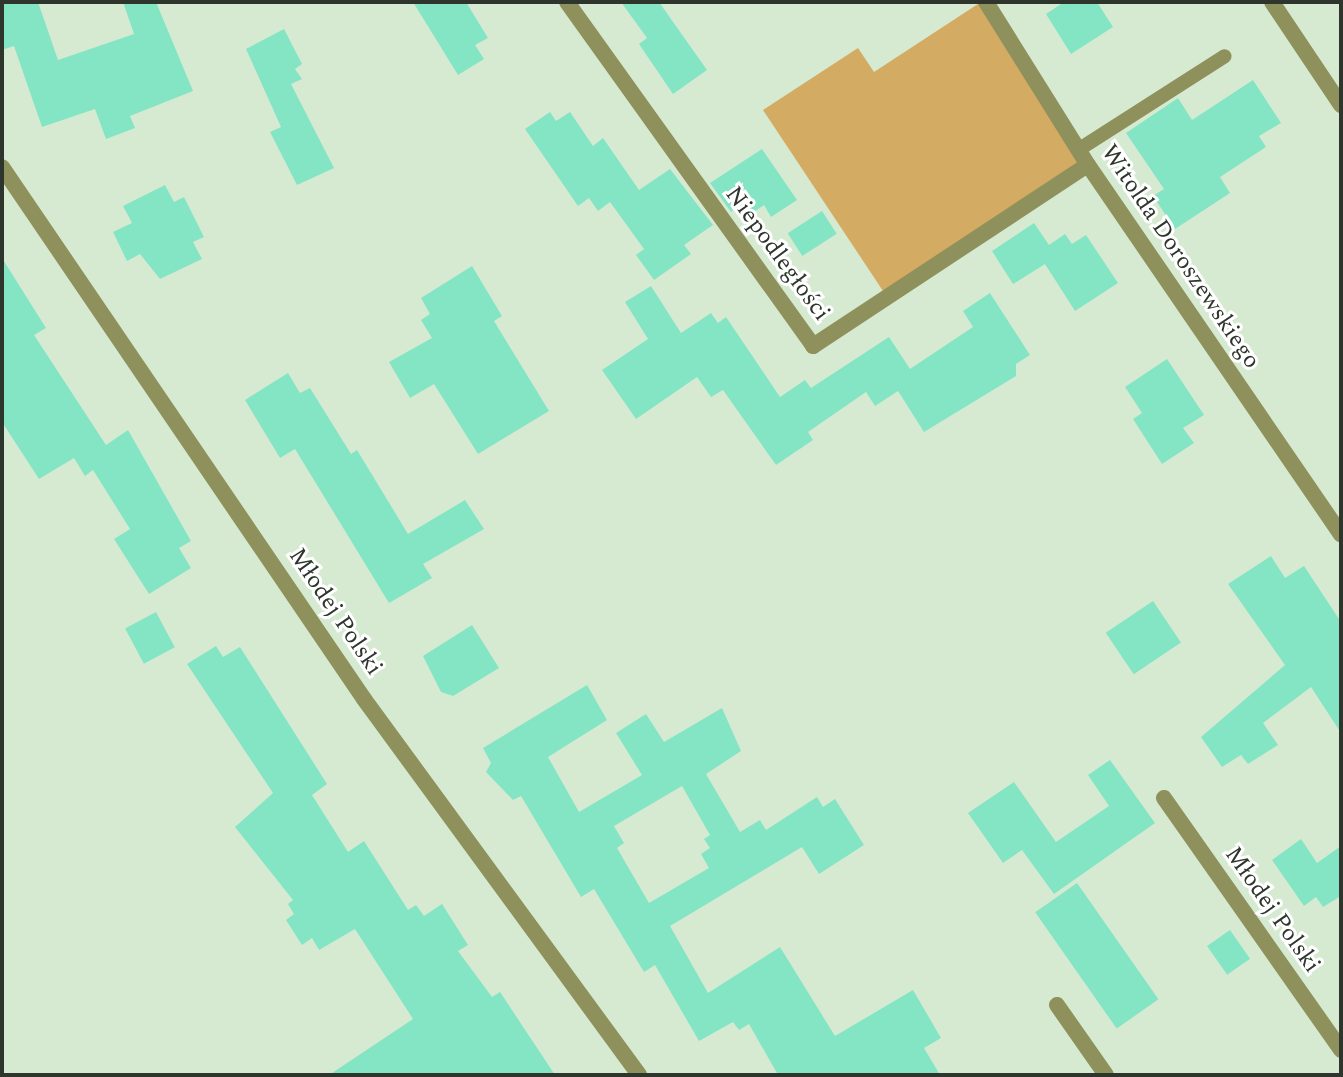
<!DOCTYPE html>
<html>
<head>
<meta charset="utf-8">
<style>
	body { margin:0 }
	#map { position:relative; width:1343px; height:1077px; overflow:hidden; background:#d6ead2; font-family:Spectral,serif }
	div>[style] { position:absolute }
	.green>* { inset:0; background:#d3ab63 }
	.building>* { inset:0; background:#84e5c5; transform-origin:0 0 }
	.service>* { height:14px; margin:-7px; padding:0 7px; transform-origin:7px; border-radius:7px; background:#8f915c }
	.minor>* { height:16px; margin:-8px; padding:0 8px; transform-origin:8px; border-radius:8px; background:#8f915c }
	span { translate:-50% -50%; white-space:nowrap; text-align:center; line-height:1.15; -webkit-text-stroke:6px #fff; paint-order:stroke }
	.street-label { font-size:24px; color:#2d352c }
	.frame { position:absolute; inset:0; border:4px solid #2d352c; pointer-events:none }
</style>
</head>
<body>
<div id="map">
	<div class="green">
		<i style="clip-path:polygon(981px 2px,1088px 165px,887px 297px,763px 110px,858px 48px,874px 72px)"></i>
	</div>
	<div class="building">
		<i style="clip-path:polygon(2px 2px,38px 2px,58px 60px,134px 34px,123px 2px,156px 2px,193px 91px,130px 116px,135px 128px,106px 139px,95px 109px,42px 127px,14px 46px,2px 50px)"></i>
		<i style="clip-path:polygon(413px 2px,466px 2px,488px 38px,475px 45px,484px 59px,458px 75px)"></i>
		<i style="clip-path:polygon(621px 2px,659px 2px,707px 70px,673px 94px,639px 44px,647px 38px)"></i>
		<i style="clip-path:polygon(1064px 2px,1097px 2px,1113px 27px,1071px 54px,1046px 14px)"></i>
		<i style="clip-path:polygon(284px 29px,302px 64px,295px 69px,302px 79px,291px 84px,334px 168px,297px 185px,270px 132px,281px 127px,246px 49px)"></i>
		<i style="clip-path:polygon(1253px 80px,1281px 123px,1259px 136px,1266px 147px,1220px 177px,1230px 193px,1175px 229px,1153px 196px,1164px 189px,1126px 133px,1178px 98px,1192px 120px)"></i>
		<i style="clip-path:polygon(550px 112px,556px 121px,570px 112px,593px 146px,603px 138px,639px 190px,670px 169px,713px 225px,684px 245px,691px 254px,654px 280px,636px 255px,644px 249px,610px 202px,598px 211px,589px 198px,578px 206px,525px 129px)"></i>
		<i style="clip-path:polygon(762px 149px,797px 200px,771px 217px,764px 205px,748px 216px,740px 205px,731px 212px,710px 183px)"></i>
		<i style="clip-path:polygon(165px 185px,174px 202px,184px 197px,204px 237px,193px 242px,202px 259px,160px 279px,140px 254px,127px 261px,113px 232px,132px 223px,123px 206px)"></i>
		<i style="left:822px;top:211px;width:27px;height:41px;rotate:57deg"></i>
		<i style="clip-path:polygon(1034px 223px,1049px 245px,1065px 234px,1072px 244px,1086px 235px,1118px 283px,1075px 311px,1045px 264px,1013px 284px,992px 251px)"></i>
		<i style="clip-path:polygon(2px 258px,46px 328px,34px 335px,106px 445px,128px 430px,191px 541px,179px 548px,191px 568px,149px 594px,114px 539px,130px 529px,93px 470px,85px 476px,74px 458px,39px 479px,2px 422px)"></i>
		<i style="clip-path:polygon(472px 266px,502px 316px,494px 321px,549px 411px,478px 454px,434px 384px,410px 398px,389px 362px,432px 338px,421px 320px,430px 314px,421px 298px)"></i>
		<i style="clip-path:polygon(651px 286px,681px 333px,711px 313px,718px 323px,726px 317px,780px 397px,805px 380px,811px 388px,889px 337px,910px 369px,973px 327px,963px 311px,990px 293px,1030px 355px,1016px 364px,1016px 376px,924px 432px,898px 391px,875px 406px,866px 392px,808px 432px,813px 440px,776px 465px,723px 390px,711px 397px,697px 377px,636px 419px,602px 370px,648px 339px,625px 302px)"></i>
		<i style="clip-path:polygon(1167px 359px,1204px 415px,1183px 428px,1194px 443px,1162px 464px,1133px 419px,1142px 413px,1125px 387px)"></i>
		<i style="clip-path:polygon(288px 373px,300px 393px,310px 388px,351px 454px,357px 450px,408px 534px,465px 500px,484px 529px,423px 564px,432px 578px,389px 603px,295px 449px,280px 458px,245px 400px)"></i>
		<i style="clip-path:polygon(1271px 556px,1285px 578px,1304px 566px,1341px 622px,1341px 733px,1311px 687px,1263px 723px,1278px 745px,1248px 764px,1241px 755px,1222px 767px,1201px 737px,1285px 665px,1228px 584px)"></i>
		<i style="left:1153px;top:601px;width:50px;height:57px;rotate:56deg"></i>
		<i style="left:156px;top:612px;width:40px;height:35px;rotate:62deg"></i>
		<i style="clip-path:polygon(472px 625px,499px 668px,453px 696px,441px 692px,423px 656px)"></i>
		<i style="clip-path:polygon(216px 646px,223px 657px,240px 647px,327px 784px,312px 795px,348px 852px,364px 841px,408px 910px,416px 905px,424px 916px,442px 904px,468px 945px,458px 951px,492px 997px,500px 992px,555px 1075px,329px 1075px,413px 1019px,355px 929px,319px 950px,312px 938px,302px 945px,286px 920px,294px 914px,288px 904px,293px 900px,235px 827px,273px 793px,187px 664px)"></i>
		<i style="clip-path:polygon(evenodd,587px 685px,607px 720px,548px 757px,579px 812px,642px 775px,616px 733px,646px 714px,664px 742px,722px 708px,741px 751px,706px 774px,740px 832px,760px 820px,766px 830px,817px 797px,823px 807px,835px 799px,864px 845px,819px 874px,802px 847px,670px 926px,708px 993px,780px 947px,835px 1036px,913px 990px,941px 1038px,924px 1048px,940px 1075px,778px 1075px,749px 1024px,739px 1030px,733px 1022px,699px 1041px,655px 965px,644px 972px,594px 889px,581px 897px,521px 796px,513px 800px,486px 772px,491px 763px,483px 748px,587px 685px,682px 786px,710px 835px,704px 839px,710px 848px,701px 854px,709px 868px,649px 903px,617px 848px,624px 843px,614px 826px,682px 786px)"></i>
		<i style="clip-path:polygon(1110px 760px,1155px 823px,1054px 894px,1022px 850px,1003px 863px,968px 813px,1014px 782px,1056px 842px,1109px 806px,1088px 775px)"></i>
		<i style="clip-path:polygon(1301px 839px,1317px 863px,1341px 846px,1341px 896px,1323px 907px,1316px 897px,1304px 906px,1272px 860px)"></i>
		<i style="left:1077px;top:883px;width:142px;height:51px;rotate:55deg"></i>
		<i style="left:1230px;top:930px;width:35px;height:28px;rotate:55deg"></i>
	</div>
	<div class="service">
		<i style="left:1078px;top:150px;width:174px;rotate:-32.6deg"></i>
	</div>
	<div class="minor">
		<i style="left:567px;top:2px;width:423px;rotate:54.4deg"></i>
		<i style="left:813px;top:346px;width:329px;rotate:-33.4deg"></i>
		<i style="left:986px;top:2px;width:192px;rotate:58deg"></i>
		<i style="left:1088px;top:165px;width:448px;rotate:55.6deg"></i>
		<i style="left:1272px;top:2px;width:124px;rotate:56.2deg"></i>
		<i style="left:2px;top:167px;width:643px;rotate:55.77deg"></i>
		<i style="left:364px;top:699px;width:466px;rotate:53.8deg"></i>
		<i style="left:1164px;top:798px;width:308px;rotate:54.9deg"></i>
		<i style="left:1057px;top:1005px;width:85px;rotate:55deg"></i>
	</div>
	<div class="street-label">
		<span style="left:777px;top:254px;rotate:54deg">Niepodległości</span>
		<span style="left:1180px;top:257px;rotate:56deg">Witolda Doroszewskiego</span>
		<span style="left:335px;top:612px;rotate:56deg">Młodej Polski</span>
		<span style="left:1272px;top:910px;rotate:55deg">Młodej Polski</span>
	</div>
	<div class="frame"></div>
</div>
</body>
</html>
